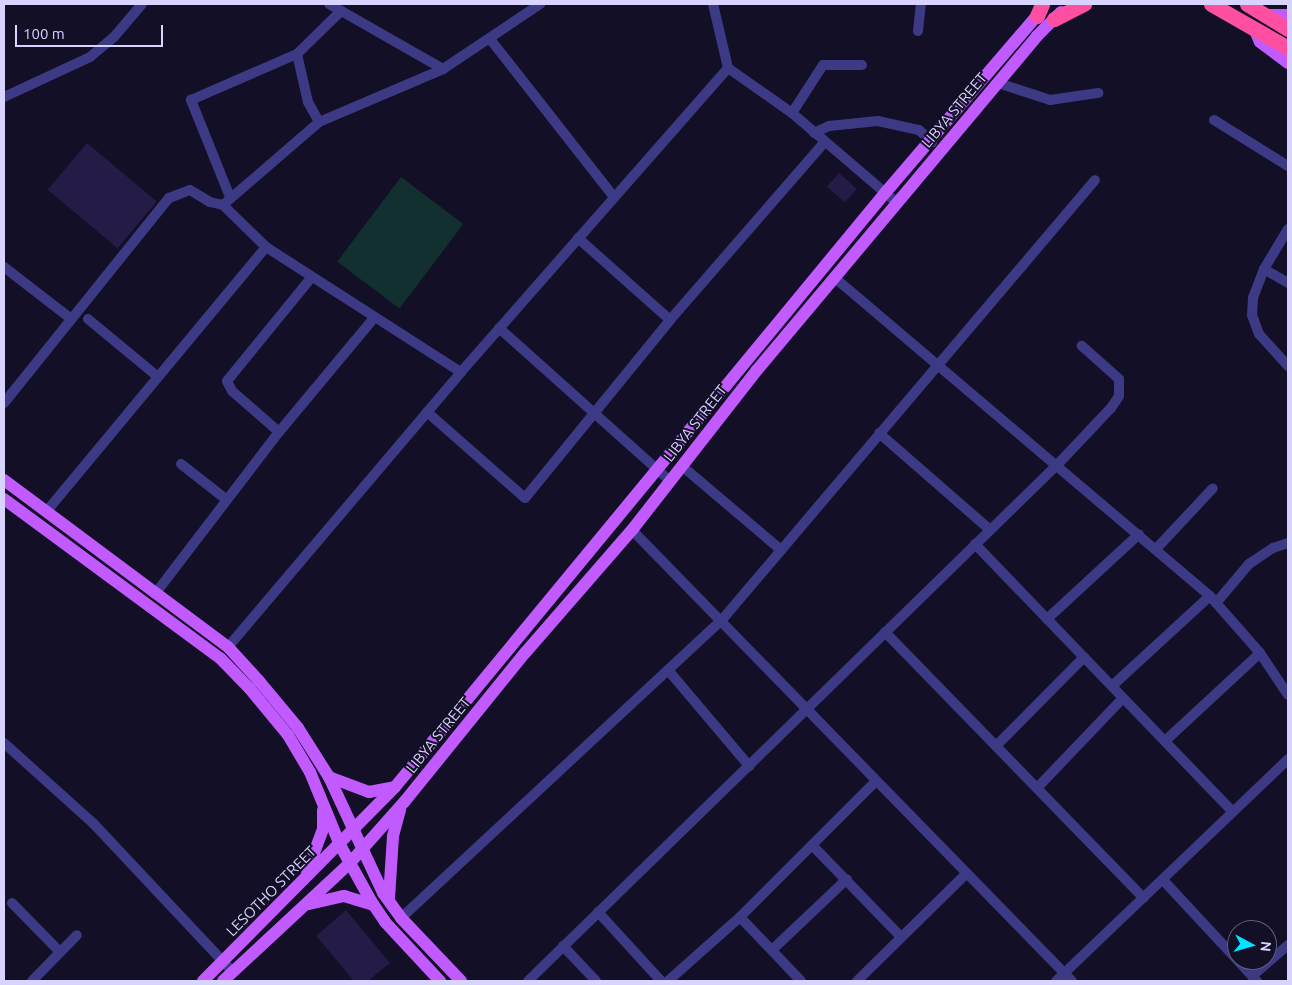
<!DOCTYPE html>
<html>
<head>
<meta charset="utf-8">
<style>
	body { margin:0 }
	#map { position:relative; width:1292px; height:985px; overflow:hidden; background:#130f26; font-family:Ubuntu,sans-serif }
	div>[style] { position:absolute }
	.green>* { inset:0; background:#12302f; transform-origin:0 0 }
	.building>* { inset:0; background:#241b47; transform-origin:0 0 }
	.minor>* { height:10px; margin:-5px; padding:0 5px; transform-origin:5px; border-radius:5px; background:#3d3a85 }
	.major>* { height:12px; margin:-6px; padding:0 6px; transform-origin:6px; border-radius:6px; background:#c25bff }
	.highway>* { height:15px; margin:-7.5px; padding:0 7.5px; transform-origin:7.5px; border-radius:7.5px; background:#ff4fa3 }
	span { translate:-50% -50%; white-space:nowrap; text-align:center; line-height:1.15; -webkit-text-stroke:4px #130f26; paint-order:stroke }
	.street-label { font-size:15px; color:#d9d4ff }
	.frame { position:absolute; inset:0; border:5px solid #d9d4ff; pointer-events:none }
	.north { position:absolute; left:1227px; top:920px; width:50px; height:50px; box-sizing:border-box; background:#130f26; border:1px solid #625e7d; border-radius:50%; rotate:96deg; font-size:14px; font-weight:700; line-height:20px; text-align:center; color:#d9d4ff }
	.north::after { content:''; display:block; margin:auto; width:18px; height:22px; background:#00e5ff; clip-path:polygon(50% 0,100% 100%,50% 72%,0 100%) }
	.scale { position:absolute; left:15px; top:25px; width:148px; height:22px; box-sizing:border-box; border:2px solid #d9d4ff; border-top:0; padding-left:6px; font-size:15px; line-height:18px; white-space:nowrap; color:#d9d4ff; -webkit-text-stroke:4px #130f26; paint-order:stroke }
</style>
</head>
<body>
<div id="map">
	<div class="green">
		<i style="left:401px;top:177px;width:78px;height:106px;rotate:37deg"></i>
	</div>
	<div class="building">
		<i style="left:87px;top:143px;width:91px;height:61px;rotate:40deg"></i>
		<i style="left:839px;top:173px;width:24px;height:18px;rotate:42deg"></i>
		<i style="clip-path:polygon(346px 910px,390px 963px,368px 981px,354px 981px,316px 936px)"></i>
	</div>
	<div class="minor">
		<i style="left:329px;top:4px;width:131px;rotate:29.7deg"></i>
		<i style="left:713px;top:4px;width:66px;rotate:76.8deg"></i>
		<i style="left:728px;top:68px;width:78px;rotate:35.1deg"></i>
		<i style="left:792px;top:113px;width:138px;rotate:40.6deg"></i>
		<i style="left:918px;top:31px;width:27px;rotate:-84deg"></i>
		<i style="left:490px;top:39px;width:201px;rotate:51.9deg"></i>
		<i style="left:297px;top:54px;width:49px;rotate:77.1deg"></i>
		<i style="left:308px;top:102px;width:23px;rotate:61deg"></i>
		<i style="left:998px;top:83px;width:55px;rotate:18.1deg"></i>
		<i style="left:1050px;top:100px;width:49px;rotate:-8.3deg"></i>
		<i style="left:4px;top:97px;width:95px;rotate:-24.9deg"></i>
		<i style="left:90px;top:57px;width:31px;rotate:-40deg"></i>
		<i style="left:114px;top:37px;width:43px;rotate:-49.7deg"></i>
		<i style="left:792px;top:113px;width:57px;rotate:-57.1deg"></i>
		<i style="left:823px;top:65px;width:39px"></i>
		<i style="left:1214px;top:120px;width:87px;rotate:31.9deg"></i>
		<i style="left:814px;top:133px;width:17px;rotate:-25deg"></i>
		<i style="left:829px;top:126px;width:49px;rotate:-5.8deg"></i>
		<i style="left:878px;top:121px;width:42px;rotate:12.4deg"></i>
		<i style="left:919px;top:130px;width:18px;rotate:43deg"></i>
		<i style="left:230px;top:197px;width:105px;rotate:-111.9deg"></i>
		<i style="left:191px;top:100px;width:116px;rotate:-23.5deg"></i>
		<i style="left:297px;top:54px;width:62px;rotate:-44.3deg"></i>
		<i style="left:223px;top:205px;width:60px;rotate:44.3deg"></i>
		<i style="left:266px;top:247px;width:232px;rotate:32.7deg"></i>
		<i style="left:1288px;top:229px;width:47px;rotate:121deg"></i>
		<i style="left:1264px;top:269px;width:31px;rotate:111deg"></i>
		<i style="left:1253px;top:298px;width:17px;rotate:93deg"></i>
		<i style="left:1252px;top:315px;width:20px;rotate:70deg"></i>
		<i style="left:1259px;top:334px;width:43px;rotate:47.8deg"></i>
		<i style="left:578px;top:238px;width:123px;rotate:41.7deg"></i>
		<i style="left:4px;top:267px;width:83px;rotate:37.7deg"></i>
		<i style="left:1264px;top:269px;width:28px;rotate:30deg"></i>
		<i style="left:835px;top:278px;width:492px;rotate:40.3deg"></i>
		<i style="left:1210px;top:596px;width:76px;rotate:48.7deg"></i>
		<i style="left:1260px;top:653px;width:50px;rotate:56.3deg"></i>
		<i style="left:88px;top:319px;width:89px;rotate:39.6deg"></i>
		<i style="left:499px;top:328px;width:229px;rotate:41.8deg"></i>
		<i style="left:4px;top:403px;width:263px;rotate:-51.2deg"></i>
		<i style="left:169px;top:198px;width:22px;rotate:-21deg"></i>
		<i style="left:190px;top:190px;width:23px;rotate:31deg"></i>
		<i style="left:210px;top:202px;width:13px;rotate:13deg"></i>
		<i style="left:223px;top:205px;width:127px;rotate:-40.8deg"></i>
		<i style="left:319px;top:122px;width:135px;rotate:-23.1deg"></i>
		<i style="left:443px;top:69px;width:117px;rotate:-33.8deg"></i>
		<i style="left:427px;top:412px;width:130px;rotate:41.3deg"></i>
		<i style="left:525px;top:498px;width:230px;rotate:-50.8deg"></i>
		<i style="left:670px;top:320px;width:236px;rotate:-49deg"></i>
		<i style="left:279px;top:432px;width:62px;rotate:-138.9deg"></i>
		<i style="left:232px;top:391px;width:11px;rotate:-117deg"></i>
		<i style="left:227px;top:381px;width:133px;rotate:-50.8deg"></i>
		<i style="left:879px;top:433px;width:147px;rotate:41.1deg"></i>
		<i style="left:181px;top:464px;width:58px;rotate:38deg"></i>
		<i style="left:682px;top:466px;width:130px;rotate:40.3deg"></i>
		<i style="left:46px;top:512px;width:344px;rotate:-50.3deg"></i>
		<i style="left:632px;top:530px;width:630px;rotate:45.71deg"></i>
		<i style="left:975px;top:544px;width:371px;rotate:46.1deg"></i>
		<i style="left:1156px;top:549px;width:83px;rotate:-46.9deg"></i>
		<i style="left:155px;top:594px;width:204px;rotate:-52.6deg"></i>
		<i style="left:279px;top:432px;width:147px;rotate:-50.2deg"></i>
		<i style="left:1216px;top:603px;width:51px;rotate:-49.8deg"></i>
		<i style="left:1249px;top:564px;width:29px;rotate:-34deg"></i>
		<i style="left:1273px;top:548px;width:16px;rotate:-18deg"></i>
		<i style="left:1047px;top:619px;width:125px;rotate:-42.7deg"></i>
		<i style="left:885px;top:632px;width:371px;rotate:45.8deg"></i>
		<i style="left:228px;top:647px;width:360px;rotate:-49.7deg"></i>
		<i style="left:461px;top:372px;width:405px;rotate:-48.7deg"></i>
		<i style="left:668px;top:670px;width:126px;rotate:49.8deg"></i>
		<i style="left:1112px;top:686px;width:133px;rotate:-42.6deg"></i>
		<i style="left:1165px;top:741px;width:129px;rotate:-42.8deg"></i>
		<i style="left:4px;top:743px;width:120px;rotate:42deg"></i>
		<i style="left:93px;top:823px;width:204px;rotate:46.8deg"></i>
		<i style="left:996px;top:746px;width:125px;rotate:-45.3deg"></i>
		<i style="left:1037px;top:788px;width:124px;rotate:-46.3deg"></i>
		<i style="left:812px;top:845px;width:128px;rotate:45.9deg"></i>
		<i style="left:1163px;top:880px;width:138px;rotate:47.1deg"></i>
		<i style="left:12px;top:903px;width:69px;rotate:45.6deg"></i>
		<i style="left:598px;top:912px;width:93px;rotate:47.6deg"></i>
		<i style="left:740px;top:917px;width:88px;rotate:46.4deg"></i>
		<i style="left:401px;top:918px;width:437px;rotate:-42.9deg"></i>
		<i style="left:721px;top:621px;width:578px;rotate:-49.7deg"></i>
		<i style="left:563px;top:946px;width:48px;rotate:46.7deg"></i>
		<i style="left:772px;top:950px;width:103px;rotate:-43.4deg"></i>
		<i style="left:1252px;top:976px;width:48px;rotate:-40.7deg"></i>
		<i style="left:32px;top:981px;width:64px;rotate:-45.6deg"></i>
		<i style="left:528px;top:981px;width:740px;rotate:-44.29deg"></i>
		<i style="left:1058px;top:464px;width:77px;rotate:-46.6deg"></i>
		<i style="left:1111px;top:408px;width:14px;rotate:-56deg"></i>
		<i style="left:1119px;top:396px;width:17px;rotate:-90deg"></i>
		<i style="left:1119px;top:379px;width:50px;rotate:-138.3deg"></i>
		<i style="left:668px;top:981px;width:96px;rotate:-41.6deg"></i>
		<i style="left:740px;top:917px;width:192px;rotate:-45deg"></i>
		<i style="left:857px;top:981px;width:154px;rotate:-44.5deg"></i>
		<i style="left:1056px;top:981px;width:321px;rotate:-43.7deg"></i>
	</div>
	<div class="major">
		<i style="left:1265px;top:15px;width:23px"></i>
		<i style="left:1254px;top:28px;width:15px;rotate:67deg"></i>
		<i style="left:1260px;top:42px;width:35px;rotate:37deg"></i>
		<i style="left:4px;top:480px;width:279px;rotate:36.7deg"></i>
		<i style="left:228px;top:647px;width:46px;rotate:47.6deg"></i>
		<i style="left:259px;top:681px;width:61px;rotate:50.3deg"></i>
		<i style="left:298px;top:728px;width:58px;rotate:57.7deg"></i>
		<i style="left:329px;top:777px;width:128px;rotate:65deg"></i>
		<i style="left:383px;top:893px;width:31px;rotate:54deg"></i>
		<i style="left:401px;top:918px;width:87px;rotate:46.4deg"></i>
		<i style="left:4px;top:499px;width:268px;rotate:36.4deg"></i>
		<i style="left:220px;top:658px;width:43px;rotate:45.9deg"></i>
		<i style="left:250px;top:689px;width:60px;rotate:50.4deg"></i>
		<i style="left:288px;top:735px;width:43px;rotate:59.3deg"></i>
		<i style="left:310px;top:772px;width:79px;rotate:67.7deg"></i>
		<i style="left:340px;top:845px;width:64px;rotate:61deg"></i>
		<i style="left:371px;top:901px;width:25px;rotate:56deg"></i>
		<i style="left:385px;top:922px;width:81px;rotate:47deg"></i>
		<i style="left:329px;top:777px;width:43px;rotate:20.6deg"></i>
		<i style="left:369px;top:792px;width:26px;rotate:-11deg"></i>
		<i style="left:307px;top:872px;width:46px;rotate:-69.6deg"></i>
		<i style="left:323px;top:829px;width:19px;rotate:-90deg"></i>
		<i style="left:389px;top:898px;width:62px;rotate:-86.3deg"></i>
		<i style="left:393px;top:836px;width:28px;rotate:-75deg"></i>
		<i style="left:309px;top:904px;width:36px;rotate:-13deg"></i>
		<i style="left:344px;top:896px;width:31px;rotate:17deg"></i>
		<i style="left:203px;top:981px;width:273px;rotate:-45.3deg"></i>
		<i style="left:395px;top:787px;width:770px;rotate:-50.48deg"></i>
		<i style="left:885px;top:193px;width:241px;rotate:-49.4deg"></i>
		<i style="left:223px;top:981px;width:172px;rotate:-42.9deg"></i>
		<i style="left:349px;top:864px;width:84px;rotate:-48.4deg"></i>
		<i style="left:405px;top:801px;width:191px;rotate:-51deg"></i>
		<i style="left:525px;top:653px;width:163px;rotate:-49deg"></i>
		<i style="left:632px;top:530px;width:203px;rotate:-52deg"></i>
		<i style="left:757px;top:370px;width:436px;rotate:-50deg"></i>
		<i style="left:1037px;top:36px;width:34px;rotate:-45deg"></i>
	</div>
	<div class="highway">
		<i style="left:1211px;top:4px;width:89px;rotate:29.7deg"></i>
		<i style="left:1247px;top:4px;width:48px;rotate:31.4deg"></i>
		<i style="left:1037px;top:16px;width:13px;rotate:-67deg"></i>
		<i style="left:1054px;top:19px;width:34px;rotate:-27deg"></i>
	</div>
	<div class="street-label">
		<span style="left:954px;top:110px;rotate:-50deg">LIBYA STREET</span>
		<span style="left:695px;top:423px;rotate:-52deg">LIBYA STREET</span>
		<span style="left:438px;top:735px;rotate:-51deg">LIBYA STREET</span>
		<span style="left:271px;top:891px;rotate:-45deg">LESOTHO STREET</span>
	</div>
	<div class="frame"></div>
	<div class="north">N</div>
	<div class="scale">100 m</div>
</div>
</body>
</html>
